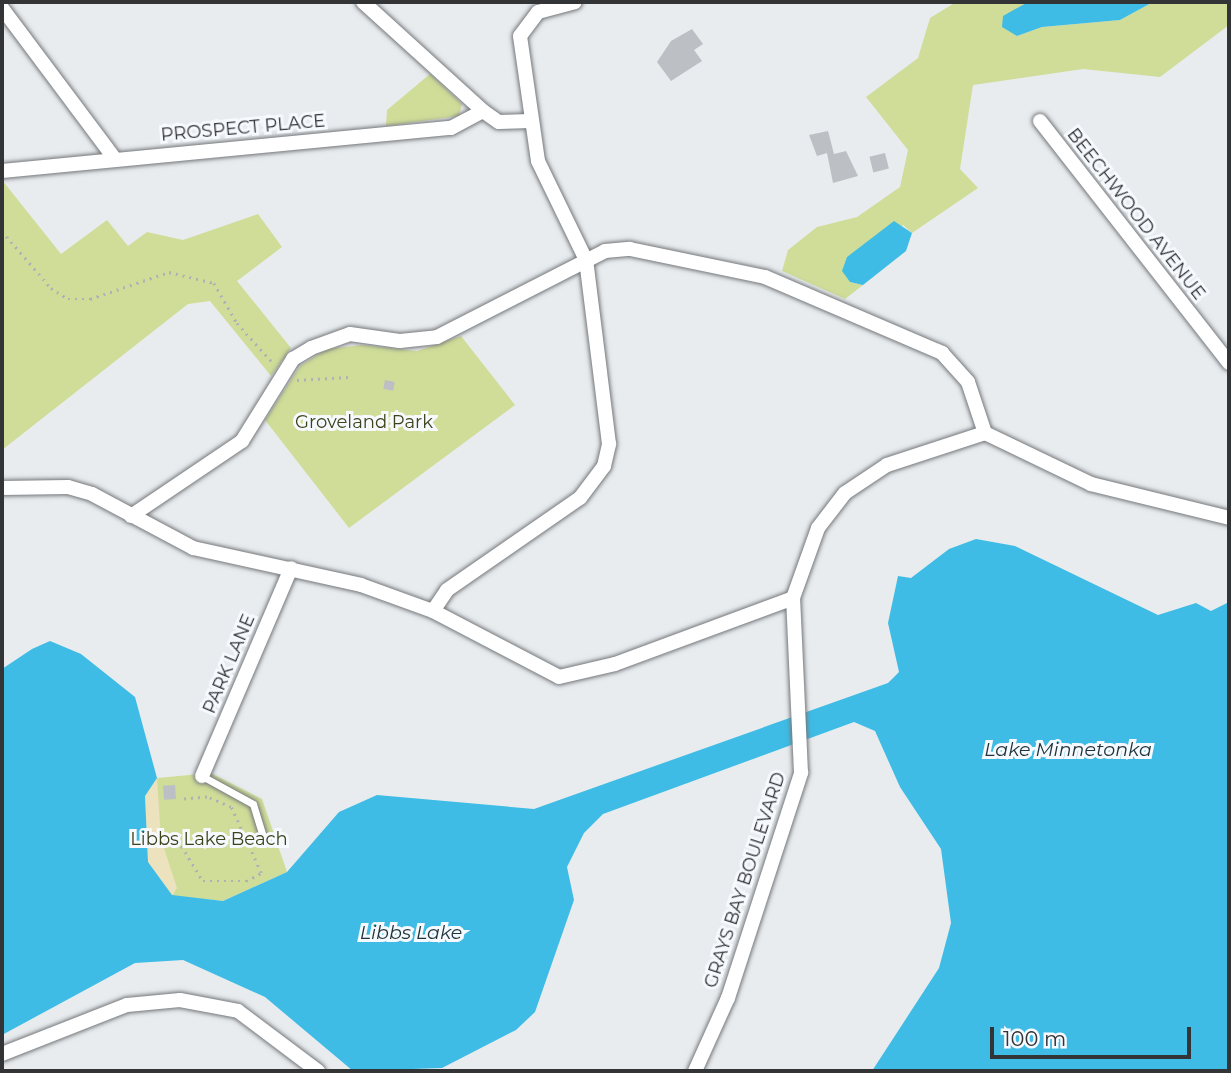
<!DOCTYPE html>
<html>
<head>
<meta charset="utf-8">
<style>
	body { margin:0 }
	#map { position:relative; width:1231px; height:1073px; overflow:hidden; background:#e8ecef; font-family:Montserrat,sans-serif }
	div>[style] { position:absolute }
	.green>* { inset:0; background:#cfdd99 }
	.sand>* { inset:0; background:#ece2bd }
	.water>* { inset:0; background:#3ebce5 }
	.building>* { inset:0; background:#bcbfc3; transform-origin:0 0 }
	.path>* { height:2.5px; margin-top:-1.25px; transform-origin:0; background:repeating-linear-gradient(90deg,#afb2b5 0 2px,transparent 0 7px) }
	.roads { filter:drop-shadow(0 0 2px #75787b) drop-shadow(0 0 2px #75787b) }
	.service>* { height:7px; margin:-3.5px; padding:0 3.5px; transform-origin:3.5px; border-radius:3.5px; background:#fff }
	.minor>* { height:14px; margin:-7px; padding:0 7px; transform-origin:7px; border-radius:7px; background:#fff }
	span { translate:-50% -50%; white-space:nowrap; text-align:center; line-height:1.15; -webkit-text-stroke:6px #f6f9fd; paint-order:stroke }
	.street-label { font-size:18px; color:#333436 }
	.park-label { font-size:18px; color:#3c431b }
	.water-label { font-size:19px; color:#1e333b; font-style:italic }
	.frame { position:absolute; inset:0; border:4px solid #333436; pointer-events:none }
	.scale { position:absolute; left:990px; top:1027px; width:201px; height:32px; box-sizing:border-box; border:4px solid #333436; border-top:0; padding-left:9px; font-size:21px; line-height:24px; white-space:nowrap; color:#333436; -webkit-text-stroke:5px #f6f9fd; paint-order:stroke }
</style>
</head>
<body>
<div id="map">
	<div class="green">
		<i style="clip-path:polygon(1028px 2px,1003px 17px,1017px 36px,1042px 27px,1120px 20px,1153px 2px,1229px 2px,1229px 25px,1160px 77px,1083px 69px,973px 85px,960px 169px,978px 188px,912px 233px,903px 225px,850px 282px,863px 285px,845px 299px,782px 271px,788px 250px,817px 227px,857px 217px,900px 187px,908px 150px,866px 97px,918px 58px,930px 18px,956px 2px)"></i>
		<i style="clip-path:polygon(430px 74px,462px 104px,459px 116px,386px 126px,387px 110px)"></i>
		<i style="clip-path:polygon(2px 180px,61px 254px,107px 220px,128px 246px,147px 232px,183px 240px,258px 214px,282px 247px,237px 281px,291px 348px,271px 376px,210px 301px,188px 304px,2px 450px)"></i>
		<i style="clip-path:polygon(461px 336px,515px 405px,349px 528px,265px 420px,300px 366px,327px 349px,362px 345px,417px 351px)"></i>
		<i style="clip-path:polygon(211px 773px,262px 799px,287px 872px,223px 901px,172px 896px,145px 796px,157px 778px)"></i>
	</div>
	<div class="sand">
		<i style="clip-path:polygon(157px 778px,161px 839px,177px 888px,172px 896px,148px 862px,145px 796px)"></i>
	</div>
	<div class="water">
		<i style="clip-path:polygon(1028px 2px,1153px 2px,1120px 20px,1042px 27px,1017px 36px,1002px 27px,1003px 16px)"></i>
		<i style="clip-path:polygon(894px 221px,912px 233px,906px 251px,863px 285px,850px 282px,842px 271px,847px 257px)"></i>
		<i style="clip-path:polygon(976px 539px,1015px 546px,1158px 615px,1196px 603px,1211px 611px,1229px 602px,1229px 1071px,872px 1071px,939px 968px,951px 923px,941px 849px,900px 787px,875px 731px,854px 722px,603px 814px,584px 833px,567px 867px,574px 900px,535px 1012px,516px 1030px,442px 1068px,353px 1071px,265px 997px,183px 960px,135px 963px,2px 1035px,2px 669px,32px 649px,50px 641px,81px 654px,135px 697px,157px 778px,145px 796px,148px 862px,172px 895px,223px 901px,287px 872px,339px 812px,377px 795px,534px 809px,888px 683px,899px 672px,888px 623px,898px 576px,911px 578px,949px 549px)"></i>
	</div>
	<div class="building">
		<i style="clip-path:polygon(692px 29px,703px 44px,694px 50px,702px 61px,671px 81px,657px 62px,671px 41px)"></i>
		<i style="clip-path:polygon(828px 131px,834px 154px,846px 151px,858px 176px,833px 183px,827px 153px,817px 156px,809px 135px)"></i>
		<i style="left:885px;top:153px;width:16px;height:16px;rotate:76deg"></i>
		<i style="left:385px;top:380px;width:10px;height:9px;rotate:11deg"></i>
		<i style="left:175px;top:785px;width:14px;height:12px;rotate:86deg"></i>
	</div>
	<div class="path">
		<i style="left:2px;top:231px;width:75px;rotate:49.3deg"></i>
		<i style="left:51px;top:288px;width:20px;rotate:33deg"></i>
		<i style="left:68px;top:299px;width:22px"></i>
		<i style="left:90px;top:299px;width:83px;rotate:-18.9deg"></i>
		<i style="left:169px;top:272px;width:46px;rotate:13.7deg"></i>
		<i style="left:214px;top:283px;width:46px;rotate:60.1deg"></i>
		<i style="left:237px;top:323px;width:55px;rotate:47.9deg"></i>
		<i style="left:297px;top:380px;width:51px;rotate:-3.4deg"></i>
		<i style="left:161px;top:839px;width:17px;rotate:3deg"></i>
		<i style="left:178px;top:840px;width:48px;rotate:58.6deg"></i>
		<i style="left:203px;top:881px;width:43px"></i>
		<i style="left:246px;top:881px;width:17px;rotate:-28deg"></i>
		<i style="left:261px;top:873px;width:72px;rotate:-114.4deg"></i>
		<i style="left:231px;top:807px;width:26px;rotate:-157deg"></i>
		<i style="left:207px;top:797px;width:23px;rotate:175deg"></i>
	</div>
	<div class="roads">
		<div class="service">
			<i style="left:202px;top:776px;width:58px;rotate:28.8deg"></i>
			<i style="left:253px;top:804px;width:34px;rotate:73deg"></i>
		</div>
		<div class="minor">
			<i style="left:363px;top:2px;width:162px;rotate:42.2deg"></i>
			<i style="left:483px;top:111px;width:19px;rotate:35deg"></i>
			<i style="left:499px;top:122px;width:31px;rotate:-2deg"></i>
			<i style="left:2px;top:8px;width:189px;rotate:53.2deg"></i>
			<i style="left:1040px;top:121px;width:307px;rotate:52deg"></i>
			<i style="left:2px;top:171px;width:451px;rotate:-5.5deg"></i>
			<i style="left:451px;top:128px;width:36px;rotate:-28deg"></i>
			<i style="left:2px;top:488px;width:66px;rotate:-0.9deg"></i>
			<i style="left:68px;top:487px;width:25px;rotate:16deg"></i>
			<i style="left:92px;top:494px;width:115px;rotate:28.1deg"></i>
			<i style="left:193px;top:548px;width:172px;rotate:12.4deg"></i>
			<i style="left:361px;top:585px;width:77px;rotate:19.9deg"></i>
			<i style="left:433px;top:611px;width:142px;rotate:27.6deg"></i>
			<i style="left:559px;top:677px;width:57px;rotate:-13.1deg"></i>
			<i style="left:615px;top:664px;width:190px;rotate:-20.3deg"></i>
			<i style="left:131px;top:516px;width:134px;rotate:-34deg"></i>
			<i style="left:242px;top:441px;width:97px;rotate:-58.1deg"></i>
			<i style="left:293px;top:359px;width:21px;rotate:-31deg"></i>
			<i style="left:311px;top:348px;width:41px;rotate:-19.7deg"></i>
			<i style="left:350px;top:334px;width:50px;rotate:8deg"></i>
			<i style="left:400px;top:341px;width:37px;rotate:-6deg"></i>
			<i style="left:437px;top:337px;width:189px;rotate:-27.1deg"></i>
			<i style="left:605px;top:251px;width:25px;rotate:-5deg"></i>
			<i style="left:630px;top:249px;width:138px;rotate:11.7deg"></i>
			<i style="left:765px;top:277px;width:193px;rotate:23.2deg"></i>
			<i style="left:942px;top:353px;width:39px;rotate:48deg"></i>
			<i style="left:968px;top:382px;width:54px;rotate:71.6deg"></i>
			<i style="left:433px;top:611px;width:25px;rotate:-56deg"></i>
			<i style="left:447px;top:590px;width:162px;rotate:-34.7deg"></i>
			<i style="left:580px;top:498px;width:40px;rotate:-53deg"></i>
			<i style="left:604px;top:466px;width:23px;rotate:-77deg"></i>
			<i style="left:609px;top:444px;width:185px;rotate:-97.1deg"></i>
			<i style="left:586px;top:260px;width:110px;rotate:-115.9deg"></i>
			<i style="left:538px;top:161px;width:126px;rotate:-98.2deg"></i>
			<i style="left:520px;top:36px;width:30px;rotate:-53deg"></i>
			<i style="left:538px;top:12px;width:38px;rotate:-15deg"></i>
			<i style="left:202px;top:776px;width:226px;rotate:-66.8deg"></i>
			<i style="left:2px;top:1054px;width:134px;rotate:-21.4deg"></i>
			<i style="left:127px;top:1005px;width:53px;rotate:-5.4deg"></i>
			<i style="left:180px;top:1000px;width:59px;rotate:10.7deg"></i>
			<i style="left:238px;top:1011px;width:100px;rotate:36.9deg"></i>
			<i style="left:695px;top:1071px;width:80px;rotate:-65.7deg"></i>
			<i style="left:728px;top:998px;width:237px;rotate:-72deg"></i>
			<i style="left:801px;top:773px;width:175px;rotate:-92.6deg"></i>
			<i style="left:793px;top:598px;width:74px;rotate:-70.3deg"></i>
			<i style="left:818px;top:528px;width:44px;rotate:-52.4deg"></i>
			<i style="left:845px;top:493px;width:50px;rotate:-33.7deg"></i>
			<i style="left:887px;top:465px;width:103px;rotate:-18.1deg"></i>
			<i style="left:985px;top:433px;width:118px;rotate:25.7deg"></i>
			<i style="left:1091px;top:484px;width:142px;rotate:13.8deg"></i>
		</div>
	</div>
	<div class="street-label">
		<span style="left:243px;top:128px;rotate:-5deg">PROSPECT PLACE</span>
		<span style="left:1136px;top:214px;rotate:52deg">BEECHWOOD AVENUE</span>
		<span style="left:229px;top:664px;rotate:-67deg">PARK LANE</span>
		<span style="left:745px;top:880px;rotate:-72deg">GRAYS BAY BOULEVARD</span>
	</div>
	<div class="park-label">
		<span style="left:364px;top:422px">Groveland Park</span>
		<span style="left:209px;top:839px">Libbs Lake Beach</span>
	</div>
	<div class="water-label">
		<span style="left:1068px;top:750px">Lake Minnetonka</span>
		<span style="left:411px;top:933px">Libbs Lake</span>
	</div>
	<div class="frame"></div>
	<div class="scale">100 m</div>
</div>
</body>
</html>
